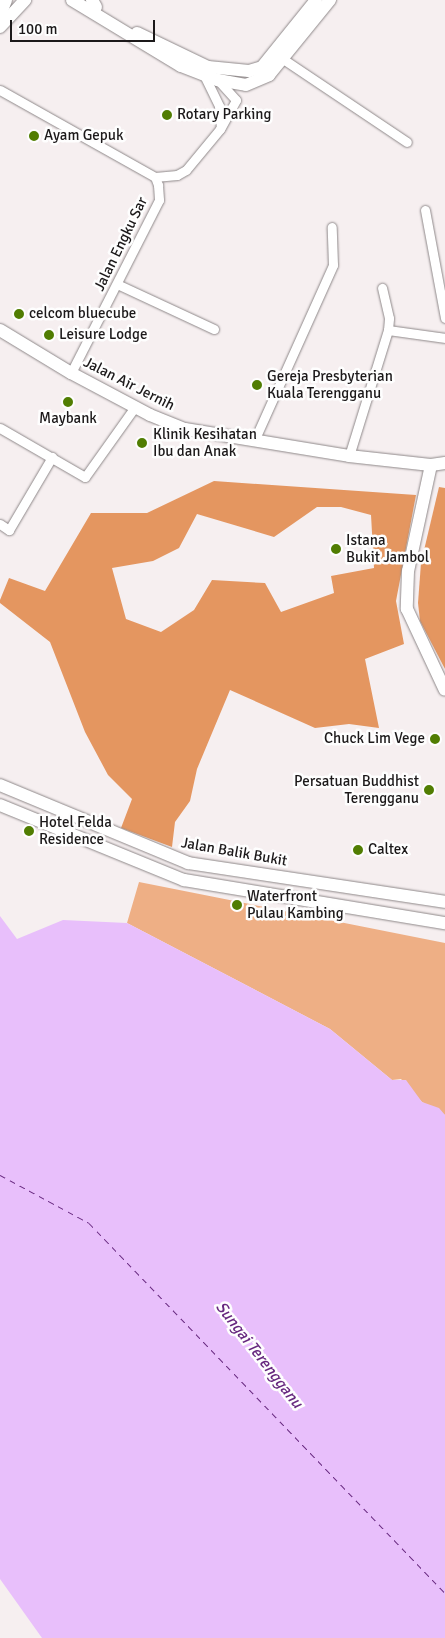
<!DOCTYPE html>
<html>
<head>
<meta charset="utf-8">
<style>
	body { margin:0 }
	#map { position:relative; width:445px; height:1638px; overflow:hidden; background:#f6eff0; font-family:Signika,sans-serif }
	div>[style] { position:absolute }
	.green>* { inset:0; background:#eeaf85 }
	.forest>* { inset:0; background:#e49660 }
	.water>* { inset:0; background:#e8bffb }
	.ferry>* { height:1px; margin-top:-0.5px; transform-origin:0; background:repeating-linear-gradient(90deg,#67287f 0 6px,transparent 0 11px) }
	.roads { filter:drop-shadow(0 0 1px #8e8889) drop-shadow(0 0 1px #8e8889) }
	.street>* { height:9px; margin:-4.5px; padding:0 4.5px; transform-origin:4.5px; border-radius:4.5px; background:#fff }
	.secondary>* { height:12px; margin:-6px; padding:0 6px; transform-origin:6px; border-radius:6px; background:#fff }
	.dots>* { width:14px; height:14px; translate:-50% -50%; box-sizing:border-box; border:2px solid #fefefe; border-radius:50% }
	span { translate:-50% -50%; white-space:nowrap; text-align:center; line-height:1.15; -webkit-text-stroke:5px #fefefe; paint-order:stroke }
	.poi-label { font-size:15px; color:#1c191a }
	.left { translate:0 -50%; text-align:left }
	.right { translate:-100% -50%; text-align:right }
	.street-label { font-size:15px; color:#1c191a }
	.water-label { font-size:16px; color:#67287f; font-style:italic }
	.scale { position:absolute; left:10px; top:20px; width:145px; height:22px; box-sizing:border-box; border:2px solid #1c191a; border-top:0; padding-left:6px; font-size:15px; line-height:18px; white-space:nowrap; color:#1c191a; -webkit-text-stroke:4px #fefefe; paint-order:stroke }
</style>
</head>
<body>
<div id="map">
	<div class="green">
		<i style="clip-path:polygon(139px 882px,445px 943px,445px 1115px,422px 1102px,401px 1079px,392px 1080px,330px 1029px,127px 923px)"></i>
	</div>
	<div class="forest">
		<i style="clip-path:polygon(evenodd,214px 481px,416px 495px,396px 601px,404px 644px,365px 659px,379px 728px,349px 724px,315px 728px,230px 690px,197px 769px,190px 801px,175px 822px,172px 847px,121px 828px,132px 799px,108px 775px,85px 732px,50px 642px,0 603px,0 600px,9px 578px,45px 591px,91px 513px,147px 513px,214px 481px,317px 507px,341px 507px,371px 515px,374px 568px,331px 576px,334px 593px,281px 612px,265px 583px,212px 580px,194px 610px,161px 632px,126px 619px,112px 568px,153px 561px,179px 548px,197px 514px,274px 537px,317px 507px)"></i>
		<i style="clip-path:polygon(439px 487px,445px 488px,445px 669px,420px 621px,418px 603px,421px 563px)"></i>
	</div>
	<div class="water">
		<i style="clip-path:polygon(0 916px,17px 939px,63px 920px,127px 923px,330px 1029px,392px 1080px,406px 1080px,422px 1102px,439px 1108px,445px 1115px,445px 1638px,42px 1638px,0 1579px)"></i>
	</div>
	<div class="ferry">
		<i style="left:0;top:1175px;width:101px;rotate:28.3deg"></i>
		<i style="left:89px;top:1223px;width:513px;rotate:46.1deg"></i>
	</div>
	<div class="roads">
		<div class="street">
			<i style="left:283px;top:59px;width:149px;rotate:33.8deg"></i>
			<i style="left:204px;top:75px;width:34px;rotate:64deg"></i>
			<i style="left:219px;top:106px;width:21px;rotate:85deg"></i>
			<i style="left:0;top:90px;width:178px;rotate:29.3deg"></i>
			<i style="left:155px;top:177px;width:9px;rotate:69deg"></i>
			<i style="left:158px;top:185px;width:15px;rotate:86deg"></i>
			<i style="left:159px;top:200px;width:194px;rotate:117deg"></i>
			<i style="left:155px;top:177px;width:22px;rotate:-5deg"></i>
			<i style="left:177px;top:175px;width:10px;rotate:-29deg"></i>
			<i style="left:186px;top:170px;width:53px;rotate:-50.3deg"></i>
			<i style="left:220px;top:129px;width:33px;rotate:-61deg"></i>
			<i style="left:236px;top:100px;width:25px;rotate:-132deg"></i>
			<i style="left:425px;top:210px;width:110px;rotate:79.5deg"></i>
			<i style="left:117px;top:284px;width:107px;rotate:24.9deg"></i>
			<i style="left:388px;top:330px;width:58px;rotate:8deg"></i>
			<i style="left:0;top:428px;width:98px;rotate:30deg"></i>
			<i style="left:85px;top:477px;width:86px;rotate:-54.5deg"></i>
			<i style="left:254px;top:441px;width:193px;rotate:-65.8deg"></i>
			<i style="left:333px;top:265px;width:38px;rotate:-92deg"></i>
			<i style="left:349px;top:456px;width:132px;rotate:-72.8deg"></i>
			<i style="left:388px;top:330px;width:12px;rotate:-85deg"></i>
			<i style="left:389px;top:318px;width:31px;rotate:-103deg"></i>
			<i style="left:0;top:524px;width:11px;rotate:34deg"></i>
			<i style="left:9px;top:530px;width:85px;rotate:-59.5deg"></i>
		</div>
		<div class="secondary">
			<i style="left:72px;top:0;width:127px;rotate:31.2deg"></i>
			<i style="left:181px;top:66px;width:40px;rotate:21deg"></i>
			<i style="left:218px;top:80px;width:28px;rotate:10deg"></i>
			<i style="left:246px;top:85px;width:25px;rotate:-23deg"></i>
			<i style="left:269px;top:75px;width:97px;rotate:-50.9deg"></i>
			<i style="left:92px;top:0;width:8px;rotate:60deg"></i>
			<i style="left:0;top:15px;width:16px;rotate:-68deg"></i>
			<i style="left:0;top:27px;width:37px;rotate:-47deg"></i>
			<i style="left:137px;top:33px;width:79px;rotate:25.6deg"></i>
			<i style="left:208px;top:67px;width:41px;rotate:5.6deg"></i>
			<i style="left:249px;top:71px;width:14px;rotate:-17deg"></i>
			<i style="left:262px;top:67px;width:86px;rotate:-51.1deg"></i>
			<i style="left:0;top:330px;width:83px;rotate:31.2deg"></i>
			<i style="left:71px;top:373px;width:89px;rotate:28deg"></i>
			<i style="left:150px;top:415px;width:38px;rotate:22deg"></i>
			<i style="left:185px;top:429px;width:166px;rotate:9.3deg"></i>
			<i style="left:349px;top:456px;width:82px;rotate:6.3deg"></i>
			<i style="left:431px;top:465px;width:14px;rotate:-8deg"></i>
			<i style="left:431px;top:465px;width:108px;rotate:102.2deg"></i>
			<i style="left:408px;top:571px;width:38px;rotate:92deg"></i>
			<i style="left:407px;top:609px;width:89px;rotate:64.9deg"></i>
			<i style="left:0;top:785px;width:204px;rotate:22.5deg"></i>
			<i style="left:188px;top:863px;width:260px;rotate:8.6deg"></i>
			<i style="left:0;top:805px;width:199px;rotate:22.2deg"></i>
			<i style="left:184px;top:880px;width:265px;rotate:9.4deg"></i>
		</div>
	</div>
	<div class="dots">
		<i style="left:167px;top:115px;background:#517d02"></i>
		<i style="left:34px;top:136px;background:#517d02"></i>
		<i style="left:19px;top:314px;background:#517d02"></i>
		<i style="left:49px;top:335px;background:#517d02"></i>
		<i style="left:257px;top:385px;background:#517d02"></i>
		<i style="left:68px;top:402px;background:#517d02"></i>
		<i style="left:142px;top:443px;background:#517d02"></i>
		<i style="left:336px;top:549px;background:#517d02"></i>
		<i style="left:435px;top:739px;background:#517d02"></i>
		<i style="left:429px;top:790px;background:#517d02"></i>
		<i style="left:29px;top:831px;background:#517d02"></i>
		<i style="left:358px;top:850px;background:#517d02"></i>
		<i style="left:237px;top:905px;background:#517d02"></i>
	</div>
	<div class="poi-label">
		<span class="left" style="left:177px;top:115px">Rotary Parking</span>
		<span class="left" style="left:44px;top:136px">Ayam Gepuk</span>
		<span class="left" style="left:29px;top:314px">celcom bluecube</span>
		<span class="left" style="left:59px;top:335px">Leisure Lodge</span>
		<span class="left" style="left:267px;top:385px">Gereja Presbyterian<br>Kuala Terengganu</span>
		<span style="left:68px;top:419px">Maybank</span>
		<span class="left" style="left:153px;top:443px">Klinik Kesihatan<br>Ibu dan Anak</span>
		<span class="left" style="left:346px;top:549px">Istana<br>Bukit Jambol</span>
		<span class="right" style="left:425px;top:739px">Chuck Lim Vege</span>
		<span class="right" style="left:419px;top:790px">Persatuan Buddhist<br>Terengganu</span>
		<span class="left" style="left:39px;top:831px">Hotel Felda<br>Residence</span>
		<span class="left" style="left:368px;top:850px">Caltex</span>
		<span class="left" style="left:247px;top:905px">Waterfront<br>Pulau Kambing</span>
	</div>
	<div class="street-label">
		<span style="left:121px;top:244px;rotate:-64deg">Jalan Engku Sar</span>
		<span style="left:129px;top:384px;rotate:27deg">Jalan Air Jernih</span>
		<span style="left:234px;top:852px;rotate:10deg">Jalan Balik Bukit</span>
	</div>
	<div class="water-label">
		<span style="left:259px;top:1355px;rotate:52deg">Sungai Terengganu</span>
	</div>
	<div class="scale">100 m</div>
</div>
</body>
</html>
